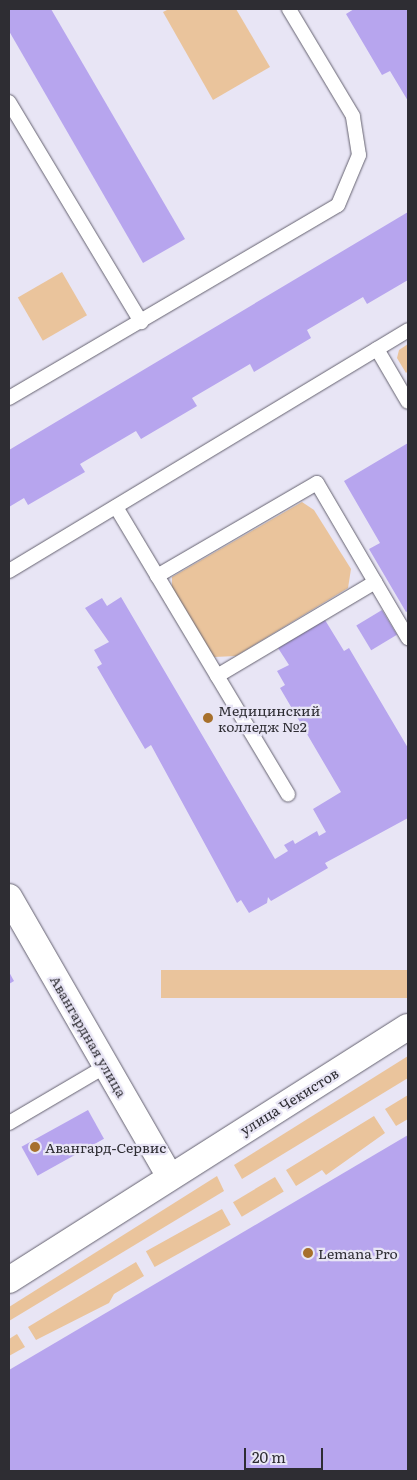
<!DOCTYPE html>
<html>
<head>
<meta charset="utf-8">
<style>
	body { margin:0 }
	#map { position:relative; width:417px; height:1480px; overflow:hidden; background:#e8e5f5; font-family:Literata,serif }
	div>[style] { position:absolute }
	.green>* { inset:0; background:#eac49c; transform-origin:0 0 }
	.building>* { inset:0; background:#b7a5ee; transform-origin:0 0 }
	.roads { filter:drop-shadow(0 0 1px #656270) drop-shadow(0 0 1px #656270) }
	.service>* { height:14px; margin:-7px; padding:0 7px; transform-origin:7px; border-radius:7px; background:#fff }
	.minor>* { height:26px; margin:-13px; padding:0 13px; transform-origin:13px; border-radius:13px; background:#fff }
	.dots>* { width:14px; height:14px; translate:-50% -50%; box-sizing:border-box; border:2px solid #e8e5f5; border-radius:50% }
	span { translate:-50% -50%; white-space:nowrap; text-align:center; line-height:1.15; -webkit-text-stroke:4.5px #e8e5f5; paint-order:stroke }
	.poi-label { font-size:14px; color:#2e2d33 }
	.left { translate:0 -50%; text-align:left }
	.street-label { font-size:14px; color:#2e2d33 }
	.frame { position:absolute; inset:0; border:10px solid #2e2d33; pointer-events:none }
	.scale { position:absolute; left:244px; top:1448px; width:79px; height:22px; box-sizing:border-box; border:2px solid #2e2d33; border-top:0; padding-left:6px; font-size:15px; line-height:18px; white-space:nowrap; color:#2e2d33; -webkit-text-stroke:4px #e8e5f5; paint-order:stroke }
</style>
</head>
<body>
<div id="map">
	<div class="green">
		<i style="clip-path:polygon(169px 9px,236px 9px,270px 67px,213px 100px,163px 12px)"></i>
		<i style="left:62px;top:272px;width:50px;height:51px;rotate:60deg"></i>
		<i style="clip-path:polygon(408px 344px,408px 371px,406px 373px,397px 358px,399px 350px)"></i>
		<i style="clip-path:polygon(302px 502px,314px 510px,351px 569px,348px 588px,236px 656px,214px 657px,172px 589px,172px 577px)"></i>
		<i style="left:408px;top:970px;width:28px;height:247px;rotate:90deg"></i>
		<i style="clip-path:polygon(408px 1056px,408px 1078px,242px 1179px,234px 1165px)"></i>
		<i style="clip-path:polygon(408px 1095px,408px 1119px,396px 1126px,385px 1109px)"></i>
		<i style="clip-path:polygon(374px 1116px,385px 1133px,326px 1175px,322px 1170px,296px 1186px,286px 1170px)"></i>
		<i style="clip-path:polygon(217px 1176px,224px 1191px,9px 1321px,9px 1307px)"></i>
		<i style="left:275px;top:1177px;width:17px;height:49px;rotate:59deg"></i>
		<i style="left:222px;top:1209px;width:18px;height:87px;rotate:61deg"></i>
		<i style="clip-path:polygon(136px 1262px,144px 1276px,114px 1294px,109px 1303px,36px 1340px,28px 1327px)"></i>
		<i style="clip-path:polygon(17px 1334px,25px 1347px,9px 1356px,9px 1339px)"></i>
	</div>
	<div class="building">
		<i style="clip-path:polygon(9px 9px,51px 9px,185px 239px,143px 263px,9px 31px)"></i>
		<i style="clip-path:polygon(354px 9px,408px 9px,408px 101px,390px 71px,382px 75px,346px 14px)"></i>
		<i style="clip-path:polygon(408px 212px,408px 280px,367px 304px,363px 297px,307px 330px,311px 338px,254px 372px,250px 364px,192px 398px,197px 406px,141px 439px,136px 431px,80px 464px,85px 472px,28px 505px,24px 498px,9px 507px,9px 450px)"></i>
		<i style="clip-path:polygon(408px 443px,408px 611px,406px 612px,369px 549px,380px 543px,344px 481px)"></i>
		<i style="clip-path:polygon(121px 597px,275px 859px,288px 851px,284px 845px,293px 840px,295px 844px,317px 831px,319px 836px,326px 832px,313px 809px,341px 792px,280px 688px,285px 685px,277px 671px,289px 665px,278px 648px,325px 620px,344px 651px,349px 648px,408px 748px,408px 818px,325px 863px,328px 868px,271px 901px,268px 897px,267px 903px,249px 913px,241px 900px,237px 903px,151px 745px,145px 749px,97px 667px,102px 664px,94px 650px,109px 642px,85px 608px,102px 598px,107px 606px)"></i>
		<i style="left:382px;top:610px;width:29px;height:30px;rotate:59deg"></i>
		<i style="clip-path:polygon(9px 972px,14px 981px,9px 984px)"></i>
		<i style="left:88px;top:1110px;width:33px;height:76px;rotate:61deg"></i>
		<i style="clip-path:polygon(408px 1135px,408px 1471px,9px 1471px,9px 1370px)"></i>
	</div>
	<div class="roads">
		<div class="service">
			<i style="left:9px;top:102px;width:257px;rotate:59deg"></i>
			<i style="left:377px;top:349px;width:61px;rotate:59.7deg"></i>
			<i style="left:9px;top:398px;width:381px;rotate:-30.4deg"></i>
			<i style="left:338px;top:205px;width:54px;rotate:-67.2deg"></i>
			<i style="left:359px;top:155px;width:39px;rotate:-99deg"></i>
			<i style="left:353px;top:116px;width:125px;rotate:-120.9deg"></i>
			<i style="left:116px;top:507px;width:335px;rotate:59.1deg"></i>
			<i style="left:9px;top:571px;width:466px;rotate:-31.1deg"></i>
			<i style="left:157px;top:576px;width:185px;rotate:-30.2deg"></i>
			<i style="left:317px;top:483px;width:180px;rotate:59.6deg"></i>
			<i style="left:217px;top:676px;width:184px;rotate:-30.7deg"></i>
			<i style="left:9px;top:1123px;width:113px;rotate:-30.4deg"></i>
		</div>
		<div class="minor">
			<i style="left:9px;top:897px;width:321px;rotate:60.1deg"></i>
			<i style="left:9px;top:1280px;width:472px;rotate:-32.4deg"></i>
		</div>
	</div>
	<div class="dots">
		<i style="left:208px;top:718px;background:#a7702c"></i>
		<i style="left:35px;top:1147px;background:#a7702c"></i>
		<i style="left:308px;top:1253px;background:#a7702c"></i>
	</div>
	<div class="poi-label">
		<span class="left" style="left:218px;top:718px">Медицинский<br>колледж №2</span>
		<span class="left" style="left:45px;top:1147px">Авангард-Сервис</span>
		<span class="left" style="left:318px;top:1253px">Lemana Pro</span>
	</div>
	<div class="street-label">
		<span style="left:89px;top:1036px;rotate:60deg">Авангардная улица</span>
		<span style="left:289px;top:1101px;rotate:-32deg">улица Чекистов</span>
	</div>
	<div class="frame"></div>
	<div class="scale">20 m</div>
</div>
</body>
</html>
